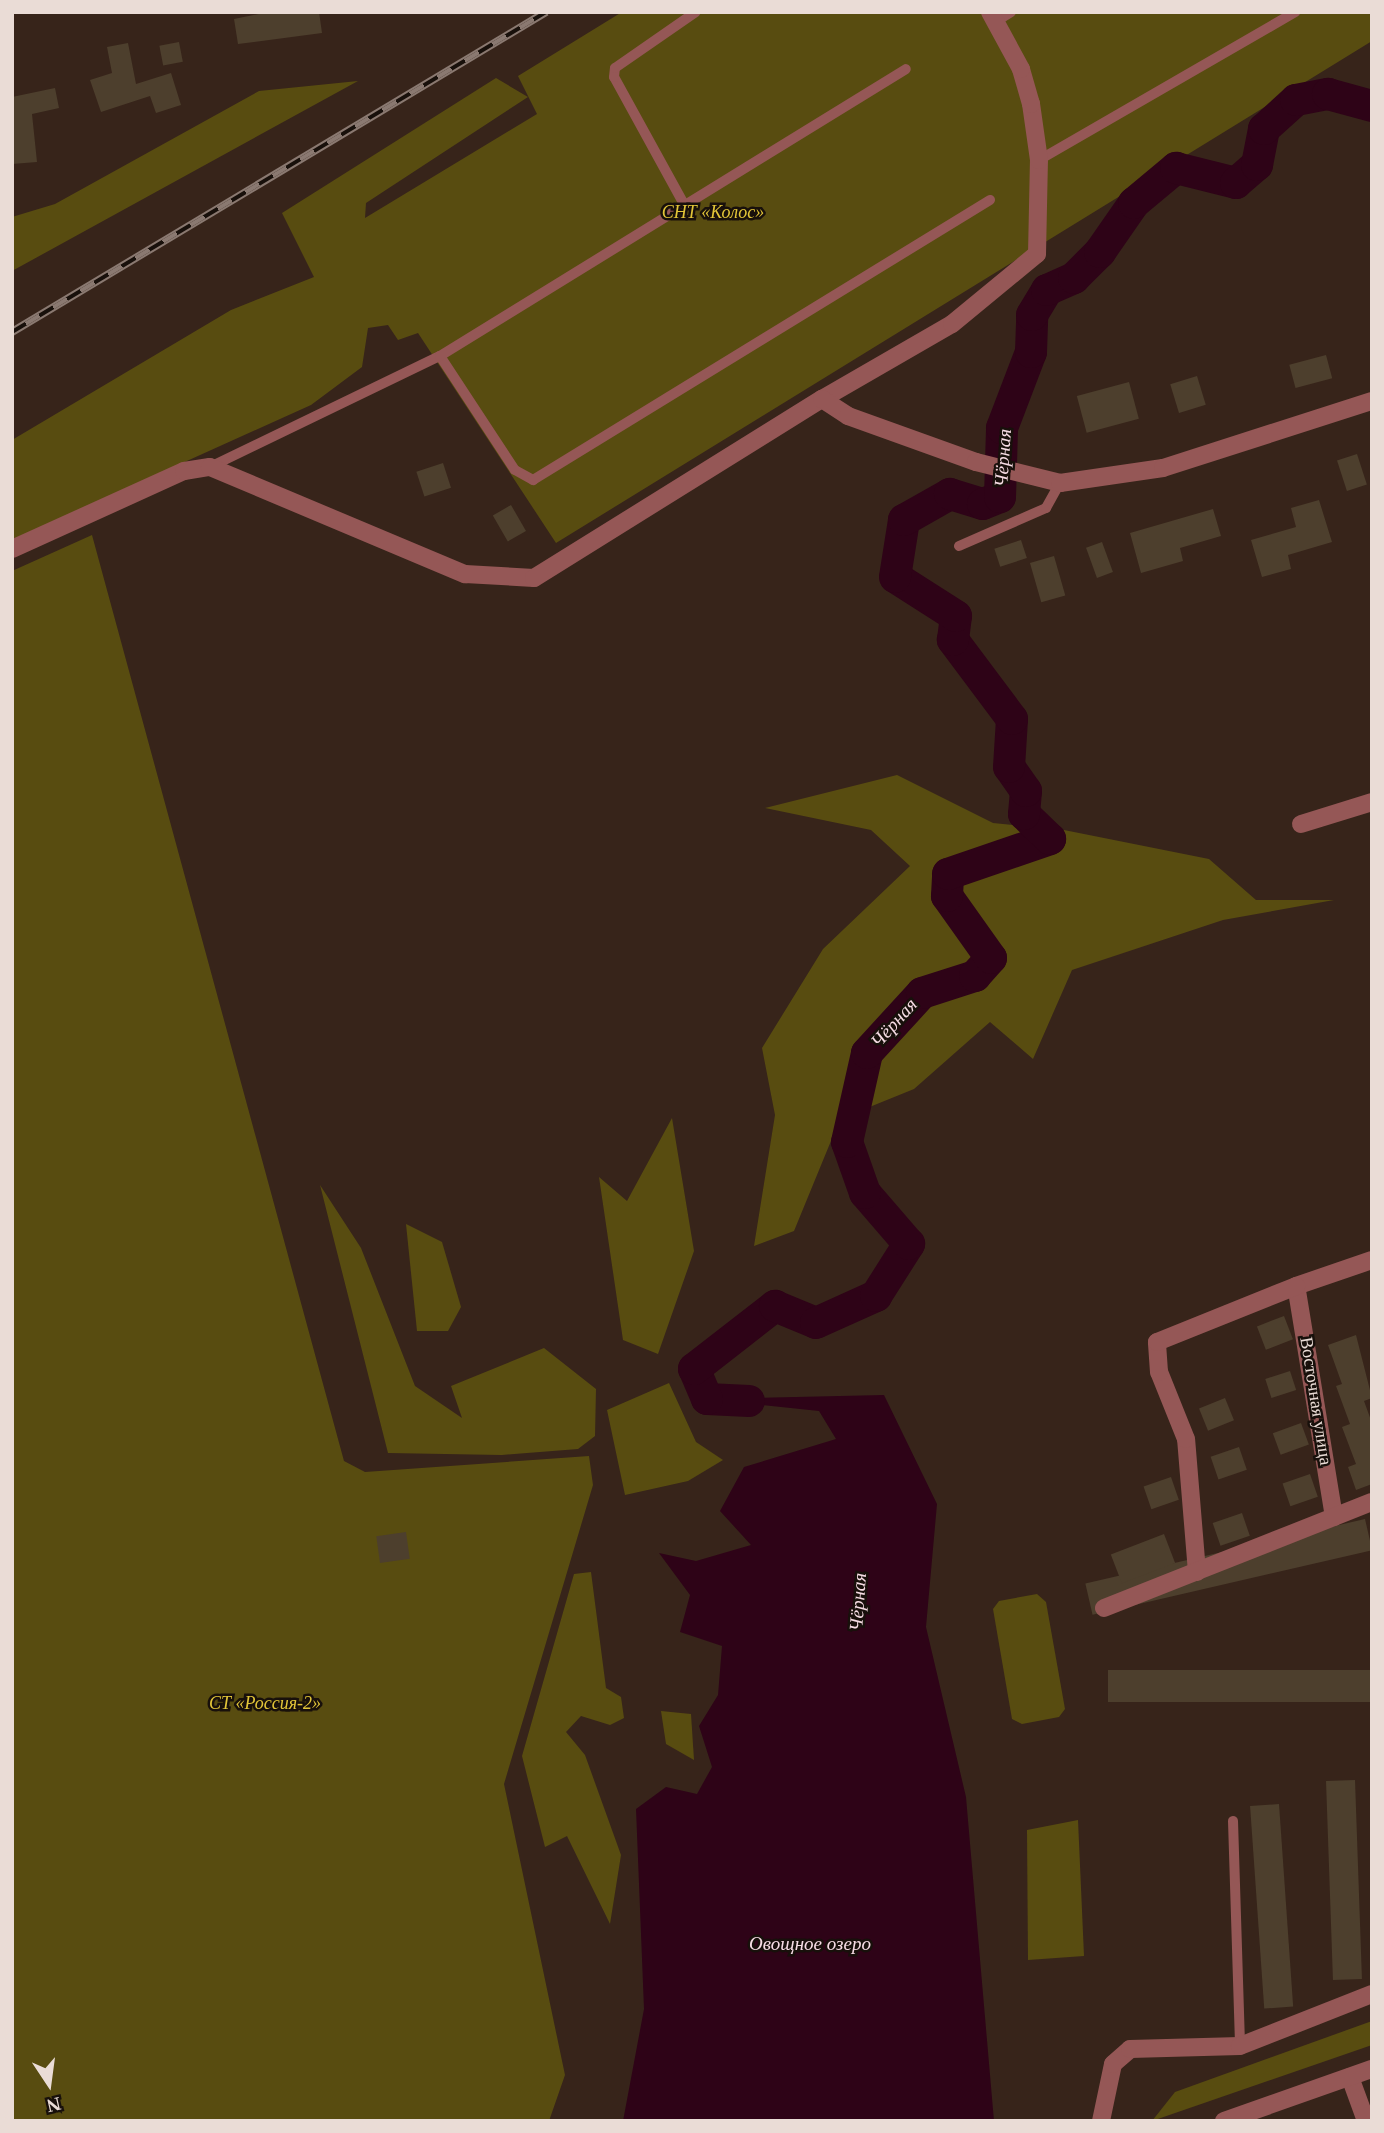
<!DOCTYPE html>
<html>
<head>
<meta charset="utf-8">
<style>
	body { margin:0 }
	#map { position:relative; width:1384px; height:2133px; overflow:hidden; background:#37241a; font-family:Georgia,serif }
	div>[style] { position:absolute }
	.green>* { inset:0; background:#584c10 }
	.water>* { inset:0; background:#2e0317 }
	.river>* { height:32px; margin:-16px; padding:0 16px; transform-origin:16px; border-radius:16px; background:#2e0317 }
	.building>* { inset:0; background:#4d3f2d; transform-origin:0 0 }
	.lane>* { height:10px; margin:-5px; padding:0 5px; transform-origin:5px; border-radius:5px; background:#955756 }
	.street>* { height:18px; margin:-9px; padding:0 9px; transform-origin:9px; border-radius:9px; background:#955756 }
	.rail>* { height:8px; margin-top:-4px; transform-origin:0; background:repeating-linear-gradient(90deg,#18100b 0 16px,#8a7971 0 32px); box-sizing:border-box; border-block:2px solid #8a7971 }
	span { translate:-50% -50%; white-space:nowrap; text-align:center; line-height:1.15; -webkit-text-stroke:5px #18100b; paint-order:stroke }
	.park-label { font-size:18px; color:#e2c538; font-style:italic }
	.street-label { font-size:18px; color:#eadcd6 }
	.water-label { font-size:19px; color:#f6dce4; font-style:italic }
	.frame { position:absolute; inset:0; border:14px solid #eadcd6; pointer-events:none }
	.north { position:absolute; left:14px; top:2049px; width:70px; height:70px; -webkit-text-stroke:5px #18100b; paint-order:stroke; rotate:167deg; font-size:19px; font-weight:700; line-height:28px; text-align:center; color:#eadcd6 }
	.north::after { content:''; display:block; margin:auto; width:24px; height:32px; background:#eadcd6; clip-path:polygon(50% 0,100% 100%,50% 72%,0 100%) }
</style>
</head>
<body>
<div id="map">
	<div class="green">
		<i style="clip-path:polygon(622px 12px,1372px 12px,1372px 41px,556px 543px,418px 333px,398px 340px,388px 325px,368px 328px,362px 367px,311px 405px,12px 540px,12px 440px,231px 310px,314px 277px,282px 213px,496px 78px,528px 97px,366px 203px,365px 218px,537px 114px,518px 76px)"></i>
		<i style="clip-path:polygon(358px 81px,12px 271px,12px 217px,55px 204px,259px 91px)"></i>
		<i style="clip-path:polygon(92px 535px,344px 1461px,365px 1472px,589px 1456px,593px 1485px,504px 1784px,565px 2075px,549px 2121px,12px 2121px,12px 571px)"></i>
		<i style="clip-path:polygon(897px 775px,993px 823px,1064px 830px,1209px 859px,1256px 900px,1334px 900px,1223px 920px,1072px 970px,1033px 1059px,990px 1022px,914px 1089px,840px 1119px,794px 1231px,754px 1246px,775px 1115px,762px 1048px,823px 949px,910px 866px,871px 830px,765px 808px)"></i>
		<i style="clip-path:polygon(672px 1118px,694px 1251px,658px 1354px,623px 1340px,599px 1177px,627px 1201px)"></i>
		<i style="clip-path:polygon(320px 1185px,361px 1248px,415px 1386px,462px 1418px,451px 1386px,544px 1348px,596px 1389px,595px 1436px,578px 1449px,502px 1455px,388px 1453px)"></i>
		<i style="clip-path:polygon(406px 1224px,442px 1242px,461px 1307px,448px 1331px,417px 1331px)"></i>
		<i style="clip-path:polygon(669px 1383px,696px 1442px,723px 1460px,688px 1481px,625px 1495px,607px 1410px)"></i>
		<i style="clip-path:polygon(591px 1572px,606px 1688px,621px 1697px,624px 1718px,610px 1725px,581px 1716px,566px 1732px,585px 1755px,621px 1855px,610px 1924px,567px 1836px,545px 1847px,522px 1756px,574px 1574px)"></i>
		<i style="clip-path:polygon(1037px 1594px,1046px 1602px,1065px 1709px,1059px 1717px,1022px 1724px,1012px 1719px,993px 1609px,999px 1601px)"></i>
		<i style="clip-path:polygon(661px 1711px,691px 1714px,694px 1760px,666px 1744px)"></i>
		<i style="clip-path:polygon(1078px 1820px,1084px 1956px,1028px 1960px,1027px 1830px)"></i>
		<i style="clip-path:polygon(1372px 2021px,1372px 2045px,1152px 2121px,1175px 2092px)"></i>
	</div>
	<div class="water">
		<i style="clip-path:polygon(884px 1395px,937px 1504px,926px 1627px,966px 1797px,994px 2121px,623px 2121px,644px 2009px,636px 1809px,666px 1787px,697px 1794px,712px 1767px,699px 1726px,718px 1695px,722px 1646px,680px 1632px,690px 1595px,659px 1553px,696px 1561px,751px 1545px,720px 1511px,744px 1467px,836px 1439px,819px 1411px,707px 1399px)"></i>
	</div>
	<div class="river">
		<i style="left:749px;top:1401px;width:42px;rotate:-177.3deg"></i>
		<i style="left:707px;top:1399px;width:33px;rotate:-113deg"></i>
		<i style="left:694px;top:1369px;width:103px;rotate:-37.9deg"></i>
		<i style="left:775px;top:1306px;width:44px;rotate:22.5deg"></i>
		<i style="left:816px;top:1323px;width:66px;rotate:-24.2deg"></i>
		<i style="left:876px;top:1296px;width:62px;rotate:-57.6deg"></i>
		<i style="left:909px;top:1244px;width:67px;rotate:-130.8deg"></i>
		<i style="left:865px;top:1193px;width:54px;rotate:-109.4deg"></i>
		<i style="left:847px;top:1142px;width:91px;rotate:-77.3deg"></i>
		<i style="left:867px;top:1053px;width:81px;rotate:-47.5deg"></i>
		<i style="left:922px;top:993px;width:56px;rotate:-17.8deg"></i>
		<i style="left:975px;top:976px;width:24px;rotate:-48deg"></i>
		<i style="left:991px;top:958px;width:76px;rotate:-125.4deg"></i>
		<i style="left:947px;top:896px;width:22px;rotate:-87deg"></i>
		<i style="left:948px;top:874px;width:108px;rotate:-18.9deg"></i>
		<i style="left:1050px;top:839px;width:36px;rotate:-136deg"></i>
		<i style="left:1024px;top:814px;width:23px;rotate:-85deg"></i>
		<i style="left:1026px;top:791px;width:29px;rotate:-125deg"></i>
		<i style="left:1009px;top:767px;width:48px;rotate:-86.4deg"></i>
		<i style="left:1012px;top:719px;width:99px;rotate:-126.8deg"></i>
		<i style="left:953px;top:640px;width:24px;rotate:-83deg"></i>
		<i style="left:956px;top:616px;width:72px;rotate:-147.4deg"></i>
		<i style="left:895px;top:577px;width:58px;rotate:-81deg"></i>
		<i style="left:904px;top:520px;width:53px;rotate:-29.5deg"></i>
		<i style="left:950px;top:494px;width:34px;rotate:17deg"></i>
		<i style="left:983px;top:504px;width:18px;rotate:-22deg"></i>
		<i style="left:1000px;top:497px;width:69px;rotate:-88.3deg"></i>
		<i style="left:1002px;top:428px;width:81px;rotate:-69.1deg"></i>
		<i style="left:1031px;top:352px;width:37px;rotate:-88deg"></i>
		<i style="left:1032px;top:315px;width:29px;rotate:-59deg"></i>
		<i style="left:1047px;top:290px;width:30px;rotate:-24deg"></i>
		<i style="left:1074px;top:278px;width:37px;rotate:-45deg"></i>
		<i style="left:1100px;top:252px;width:60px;rotate:-55.2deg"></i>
		<i style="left:1134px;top:203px;width:55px;rotate:-39.8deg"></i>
		<i style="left:1176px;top:168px;width:62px;rotate:14deg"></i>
		<i style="left:1236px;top:183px;width:28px;rotate:-41deg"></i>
		<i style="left:1257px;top:165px;width:37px;rotate:-79deg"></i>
		<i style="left:1264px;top:129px;width:43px;rotate:-42.2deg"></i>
		<i style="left:1296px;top:100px;width:33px;rotate:-11deg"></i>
		<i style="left:1328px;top:94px;width:46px;rotate:15.3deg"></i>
	</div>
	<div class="building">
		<i style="clip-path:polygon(268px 12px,319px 12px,322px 33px,238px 44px,234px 19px)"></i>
		<i style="left:179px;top:42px;width:20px;height:20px;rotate:79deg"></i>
		<i style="clip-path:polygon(128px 43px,136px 84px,171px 73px,181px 105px,156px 113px,150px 96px,101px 112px,90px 80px,112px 73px,107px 47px)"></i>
		<i style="clip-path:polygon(55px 88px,59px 108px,32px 114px,37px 162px,12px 164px,12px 97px)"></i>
		<i style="left:1326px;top:355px;width:24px;height:38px;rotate:75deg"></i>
		<i style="left:1197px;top:376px;width:30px;height:28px;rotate:73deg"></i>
		<i style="left:1129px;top:382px;width:38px;height:54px;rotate:75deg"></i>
		<i style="left:1357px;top:454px;width:32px;height:21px;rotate:72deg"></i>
		<i style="left:443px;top:463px;width:26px;height:28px;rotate:72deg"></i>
		<i style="clip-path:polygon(1319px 500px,1332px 542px,1288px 555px,1291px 569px,1262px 577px,1251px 540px,1296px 527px,1291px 508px)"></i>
		<i style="left:511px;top:505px;width:30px;height:21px;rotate:60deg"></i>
		<i style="clip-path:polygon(1213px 509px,1221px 536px,1180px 548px,1183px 561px,1141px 573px,1130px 533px)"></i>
		<i style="left:1021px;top:540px;width:19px;height:28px;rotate:72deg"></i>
		<i style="left:1102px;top:542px;width:32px;height:17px;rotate:70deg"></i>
		<i style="left:1054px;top:556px;width:41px;height:25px;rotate:74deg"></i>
		<i style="left:1284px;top:1316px;width:25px;height:29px;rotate:69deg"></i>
		<i style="clip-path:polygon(1356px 1335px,1372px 1398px,1364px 1401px,1372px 1423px,1372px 1484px,1356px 1490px,1348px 1467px,1356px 1464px,1342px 1427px,1350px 1424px,1336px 1386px,1342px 1384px,1328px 1345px)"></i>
		<i style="left:1290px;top:1371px;width:20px;height:26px;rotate:72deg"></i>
		<i style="left:1225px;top:1398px;width:24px;height:28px;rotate:68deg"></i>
		<i style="left:1301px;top:1423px;width:23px;height:30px;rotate:70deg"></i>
		<i style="left:1239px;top:1447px;width:24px;height:30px;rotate:71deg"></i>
		<i style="left:1310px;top:1474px;width:24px;height:29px;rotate:71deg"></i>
		<i style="left:1171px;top:1477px;width:24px;height:29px;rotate:71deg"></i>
		<i style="left:1242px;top:1513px;width:24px;height:31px;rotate:71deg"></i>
		<i style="left:1365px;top:1519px;width:32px;height:287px;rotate:77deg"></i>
		<i style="left:406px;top:1532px;width:27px;height:30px;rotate:82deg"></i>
		<i style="left:1164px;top:1534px;width:31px;height:57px;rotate:69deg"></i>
		<i style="left:1372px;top:1670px;width:32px;height:264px;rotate:90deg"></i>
		<i style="left:1355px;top:1780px;width:199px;height:29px;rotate:88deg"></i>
		<i style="left:1279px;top:1804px;width:203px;height:29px;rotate:86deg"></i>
	</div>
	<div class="lane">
		<i style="left:995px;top:22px;width:19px;rotate:-32deg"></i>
		<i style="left:1039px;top:160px;width:296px;rotate:-30deg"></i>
		<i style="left:685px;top:206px;width:147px;rotate:-118.8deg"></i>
		<i style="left:614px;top:77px;width:9px;rotate:-84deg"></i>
		<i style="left:615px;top:68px;width:98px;rotate:-34.7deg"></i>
		<i style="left:440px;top:356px;width:136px;rotate:56.7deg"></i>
		<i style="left:515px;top:470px;width:21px;rotate:29deg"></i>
		<i style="left:533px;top:480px;width:536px;rotate:-31.5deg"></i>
		<i style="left:210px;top:467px;width:255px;rotate:-25.8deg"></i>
		<i style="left:440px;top:356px;width:547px;rotate:-31.63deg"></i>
		<i style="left:959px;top:546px;width:95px;rotate:-23.6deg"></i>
		<i style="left:1046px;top:508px;width:29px;rotate:-61deg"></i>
		<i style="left:1233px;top:1821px;width:225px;rotate:88.2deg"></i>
	</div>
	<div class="street">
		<i style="left:822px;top:399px;width:150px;rotate:-30deg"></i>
		<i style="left:952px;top:324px;width:110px;rotate:-39.5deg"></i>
		<i style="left:1037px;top:254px;width:94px;rotate:-88.8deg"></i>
		<i style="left:1039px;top:160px;width:57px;rotate:-98.1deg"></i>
		<i style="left:1031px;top:104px;width:36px;rotate:-106deg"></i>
		<i style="left:1021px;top:69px;width:65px;rotate:-118.5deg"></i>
		<i style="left:12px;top:549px;width:189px;rotate:-24.4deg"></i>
		<i style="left:184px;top:471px;width:26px;rotate:-9deg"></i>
		<i style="left:210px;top:467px;width:277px;rotate:22.8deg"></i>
		<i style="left:465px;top:574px;width:69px;rotate:3.3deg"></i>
		<i style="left:534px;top:578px;width:339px;rotate:-31.9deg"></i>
		<i style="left:822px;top:399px;width:31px;rotate:33deg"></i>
		<i style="left:848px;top:416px;width:136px;rotate:19.8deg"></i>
		<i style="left:976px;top:462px;width:87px;rotate:14deg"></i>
		<i style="left:1060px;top:483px;width:104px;rotate:-8.3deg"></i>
		<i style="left:1163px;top:468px;width:219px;rotate:-17.8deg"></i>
		<i style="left:1301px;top:824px;width:74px;rotate:-17.2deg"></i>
		<i style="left:1334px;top:1517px;width:234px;rotate:-99.3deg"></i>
		<i style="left:1296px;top:1286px;width:80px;rotate:-18.9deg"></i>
		<i style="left:1197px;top:1572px;width:133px;rotate:-94.7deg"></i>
		<i style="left:1186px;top:1439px;width:72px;rotate:-111.9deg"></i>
		<i style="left:1159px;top:1372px;width:30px;rotate:-94deg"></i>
		<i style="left:1157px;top:1342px;width:150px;rotate:-21.9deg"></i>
		<i style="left:1104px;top:1608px;width:288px;rotate:-21.6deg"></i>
		<i style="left:1350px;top:2077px;width:47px;rotate:70deg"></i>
		<i style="left:1101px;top:2121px;width:58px;rotate:-78.1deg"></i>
		<i style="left:1113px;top:2064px;width:23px;rotate:-41deg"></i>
		<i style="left:1130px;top:2049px;width:110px;rotate:-1.6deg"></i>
		<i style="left:1240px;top:2046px;width:142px;rotate:-21.5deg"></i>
		<i style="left:1224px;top:2121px;width:157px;rotate:-19.4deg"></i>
	</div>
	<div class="rail">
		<i style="left:12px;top:332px;width:623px;rotate:-30.93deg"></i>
	</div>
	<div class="park-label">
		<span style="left:713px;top:212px">СНТ «Колос»</span>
		<span style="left:265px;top:1703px">СТ «Россия-2»</span>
	</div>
	<div class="street-label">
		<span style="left:1316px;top:1401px;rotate:81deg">Восточная улица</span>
	</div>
	<div class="water-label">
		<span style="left:1003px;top:458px;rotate:-86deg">Чёрная</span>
		<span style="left:894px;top:1023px;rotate:-48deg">Чёрная</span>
		<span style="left:858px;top:1602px;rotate:-86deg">Чёрная</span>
		<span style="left:810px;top:1944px">Овощное озеро</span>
	</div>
	<div class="frame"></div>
	<div class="north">N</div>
</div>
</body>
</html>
